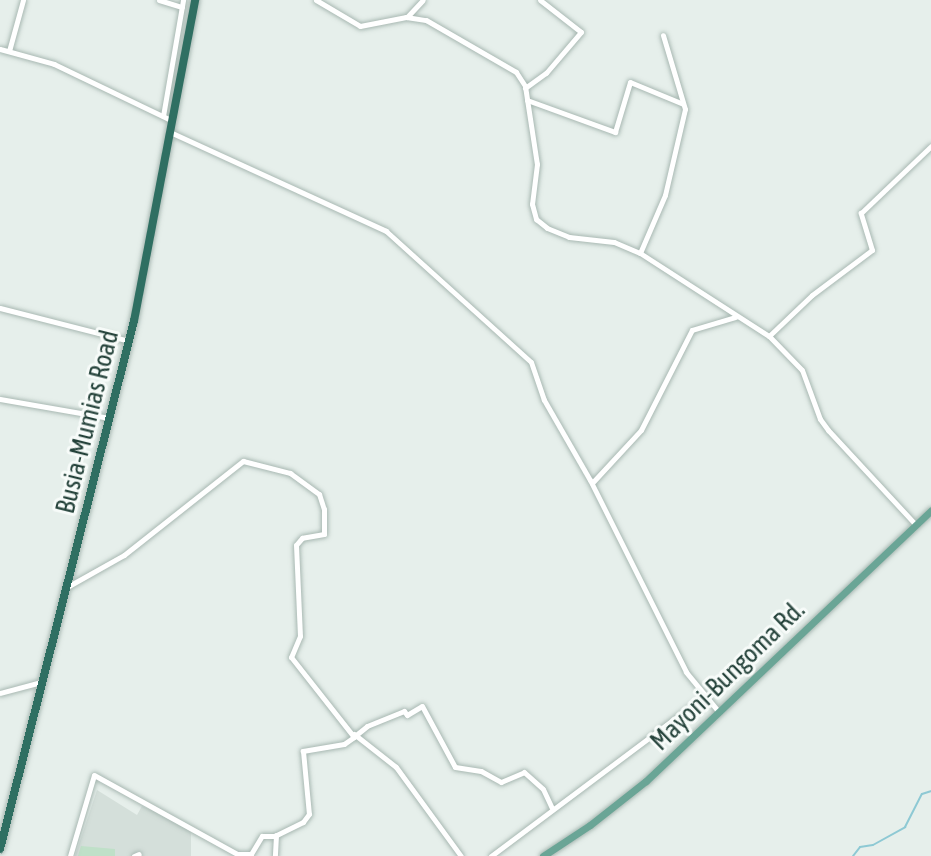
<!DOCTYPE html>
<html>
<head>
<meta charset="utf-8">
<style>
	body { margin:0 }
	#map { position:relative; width:931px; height:856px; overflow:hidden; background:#e6efeb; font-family:"Asap Condensed",sans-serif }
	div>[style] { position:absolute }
	.built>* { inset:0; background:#d4dfda }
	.green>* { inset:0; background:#bfe0c8 }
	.stream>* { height:2px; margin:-1px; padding:0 1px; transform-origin:1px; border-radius:1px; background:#8ec9d4 }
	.roads { filter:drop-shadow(0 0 2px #a8b8b2) drop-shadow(0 0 2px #a8b8b2) }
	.minor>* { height:5px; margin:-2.5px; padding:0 2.5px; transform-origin:2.5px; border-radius:2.5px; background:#fff }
	.major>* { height:7px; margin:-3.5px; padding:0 3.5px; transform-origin:3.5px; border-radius:3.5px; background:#6aa596 }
	.highway>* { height:8px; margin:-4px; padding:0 4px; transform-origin:4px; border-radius:4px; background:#2f6f62 }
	span { translate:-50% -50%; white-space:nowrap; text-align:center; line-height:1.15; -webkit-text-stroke:6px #f7fbf9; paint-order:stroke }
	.street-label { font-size:26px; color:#24423a }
</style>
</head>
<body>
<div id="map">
	<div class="built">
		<i style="clip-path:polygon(97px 790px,137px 815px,142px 806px,183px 825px,191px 831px,191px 856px,75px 856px)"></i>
	</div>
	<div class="green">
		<i style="clip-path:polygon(81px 846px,115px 849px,115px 856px,78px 856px)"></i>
	</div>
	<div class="stream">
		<i style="left:853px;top:856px;width:11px;rotate:-52deg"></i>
		<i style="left:860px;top:847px;width:13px;rotate:-9deg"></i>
		<i style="left:873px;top:845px;width:37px;rotate:-29deg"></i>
		<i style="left:905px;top:827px;width:37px;rotate:-63deg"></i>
		<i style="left:922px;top:794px;width:9px;rotate:-18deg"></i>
	</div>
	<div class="roads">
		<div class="minor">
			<i style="left:159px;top:0;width:24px;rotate:17deg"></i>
			<i style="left:316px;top:0;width:51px;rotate:30.6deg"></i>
			<i style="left:360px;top:26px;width:47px;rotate:-11.1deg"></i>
			<i style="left:406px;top:17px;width:20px;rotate:9deg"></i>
			<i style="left:426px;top:20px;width:104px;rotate:30deg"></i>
			<i style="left:516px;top:72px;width:17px;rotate:57deg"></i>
			<i style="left:525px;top:86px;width:79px;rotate:81.3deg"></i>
			<i style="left:537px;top:164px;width:40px;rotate:97.1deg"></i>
			<i style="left:532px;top:204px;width:16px;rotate:75deg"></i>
			<i style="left:536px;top:219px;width:14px;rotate:39deg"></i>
			<i style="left:547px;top:228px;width:24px;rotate:22deg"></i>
			<i style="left:569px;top:237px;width:45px;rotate:6.3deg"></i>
			<i style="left:614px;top:242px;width:28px;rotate:23deg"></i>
			<i style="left:640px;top:253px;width:153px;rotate:32.8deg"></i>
			<i style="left:769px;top:336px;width:47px;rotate:45.9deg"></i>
			<i style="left:802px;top:370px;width:52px;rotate:69.8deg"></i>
			<i style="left:820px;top:419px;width:14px;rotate:54deg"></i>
			<i style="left:828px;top:430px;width:129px;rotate:47.2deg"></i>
			<i style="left:407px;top:17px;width:23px;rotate:-47deg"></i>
			<i style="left:0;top:49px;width:56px;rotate:15.5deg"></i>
			<i style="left:54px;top:64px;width:130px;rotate:25.6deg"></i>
			<i style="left:9px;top:51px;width:53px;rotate:-74.6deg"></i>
			<i style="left:525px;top:88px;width:26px;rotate:-36deg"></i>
			<i style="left:546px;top:73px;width:54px;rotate:-49.5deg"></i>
			<i style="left:581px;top:32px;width:52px;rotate:-142deg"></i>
			<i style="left:527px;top:100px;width:94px;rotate:20deg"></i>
			<i style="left:615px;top:132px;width:52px;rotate:-73.3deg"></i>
			<i style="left:630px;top:82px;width:57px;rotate:22.5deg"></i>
			<i style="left:163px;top:116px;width:118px;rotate:-80.2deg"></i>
			<i style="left:170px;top:132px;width:238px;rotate:24.6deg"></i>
			<i style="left:386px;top:231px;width:195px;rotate:42.1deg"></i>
			<i style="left:531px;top:362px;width:40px;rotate:71.1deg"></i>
			<i style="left:544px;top:400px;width:92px;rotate:60.1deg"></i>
			<i style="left:590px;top:480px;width:215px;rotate:63.4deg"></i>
			<i style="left:686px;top:672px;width:52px;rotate:50.5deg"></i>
			<i style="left:640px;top:253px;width:63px;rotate:-66.7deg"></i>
			<i style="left:665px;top:195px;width:88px;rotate:-76.9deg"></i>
			<i style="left:685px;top:109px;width:77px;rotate:-106.6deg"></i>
			<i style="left:0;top:308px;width:133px;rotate:14.3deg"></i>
			<i style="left:769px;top:336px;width:59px;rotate:-43.6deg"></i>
			<i style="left:812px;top:295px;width:75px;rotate:-36.9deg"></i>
			<i style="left:872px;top:250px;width:39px;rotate:-107deg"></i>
			<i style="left:861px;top:213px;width:97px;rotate:-43.7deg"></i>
			<i style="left:0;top:399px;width:111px;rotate:9.9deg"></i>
			<i style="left:592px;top:483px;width:72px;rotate:-47.2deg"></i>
			<i style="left:641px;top:430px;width:112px;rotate:-63deg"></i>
			<i style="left:692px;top:330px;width:45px;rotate:-16.8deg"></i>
			<i style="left:67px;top:587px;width:65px;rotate:-29.3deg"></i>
			<i style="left:124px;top:555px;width:152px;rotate:-38.3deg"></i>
			<i style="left:243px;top:461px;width:49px;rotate:14.3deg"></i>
			<i style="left:290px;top:473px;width:36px;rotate:36deg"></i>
			<i style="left:319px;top:494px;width:16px;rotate:72deg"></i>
			<i style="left:324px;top:509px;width:25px;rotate:90deg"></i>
			<i style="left:324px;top:534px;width:22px;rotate:170deg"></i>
			<i style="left:302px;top:538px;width:9px;rotate:131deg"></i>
			<i style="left:296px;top:545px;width:91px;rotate:87.5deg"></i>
			<i style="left:300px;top:636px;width:23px;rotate:113deg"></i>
			<i style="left:291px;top:657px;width:102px;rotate:51.8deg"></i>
			<i style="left:354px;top:737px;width:12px;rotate:145deg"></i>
			<i style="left:344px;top:744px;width:42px;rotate:170.3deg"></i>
			<i style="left:303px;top:751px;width:63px;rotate:84.6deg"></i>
			<i style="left:309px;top:814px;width:10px;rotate:127deg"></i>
			<i style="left:303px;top:822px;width:30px;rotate:154deg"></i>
			<i style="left:276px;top:835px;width:21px;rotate:93deg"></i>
			<i style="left:0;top:693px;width:42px;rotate:-15deg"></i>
			<i style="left:354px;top:734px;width:53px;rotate:38.2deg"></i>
			<i style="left:396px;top:767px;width:110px;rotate:53.9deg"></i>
			<i style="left:356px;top:735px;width:14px;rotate:-39deg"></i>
			<i style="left:367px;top:726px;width:40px;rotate:-22deg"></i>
			<i style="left:404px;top:711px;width:5px;rotate:53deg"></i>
			<i style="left:407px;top:715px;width:17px;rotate:-31deg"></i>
			<i style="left:422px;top:706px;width:69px;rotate:61.6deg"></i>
			<i style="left:455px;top:767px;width:26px;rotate:9deg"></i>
			<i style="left:481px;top:771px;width:23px;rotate:29deg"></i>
			<i style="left:501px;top:782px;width:25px;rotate:-23deg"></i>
			<i style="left:524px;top:772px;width:25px;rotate:42deg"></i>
			<i style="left:543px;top:789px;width:21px;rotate:65deg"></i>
			<i style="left:70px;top:856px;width:84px;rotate:-73.5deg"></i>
			<i style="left:94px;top:775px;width:163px;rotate:28.9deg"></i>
			<i style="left:237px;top:854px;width:14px"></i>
			<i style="left:251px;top:854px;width:21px;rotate:-59deg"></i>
			<i style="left:262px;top:836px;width:13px"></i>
			<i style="left:134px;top:856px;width:5px;rotate:-22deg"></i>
			<i style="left:491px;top:856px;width:267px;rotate:-36.8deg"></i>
		</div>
		<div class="major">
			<i style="left:543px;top:856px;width:56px;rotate:-33.4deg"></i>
			<i style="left:590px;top:825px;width:71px;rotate:-38.2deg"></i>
			<i style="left:646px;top:781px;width:393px;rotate:-43.5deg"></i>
		</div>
		<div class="highway">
			<i style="left:0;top:849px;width:545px;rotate:-75.76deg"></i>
			<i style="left:134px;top:321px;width:327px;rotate:-79.2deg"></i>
		</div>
	</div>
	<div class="street-label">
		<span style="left:88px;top:422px;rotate:-76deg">Busia-Mumias Road</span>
		<span style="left:728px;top:676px;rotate:-44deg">Mayoni-Bungoma Rd.</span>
	</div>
</div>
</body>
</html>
